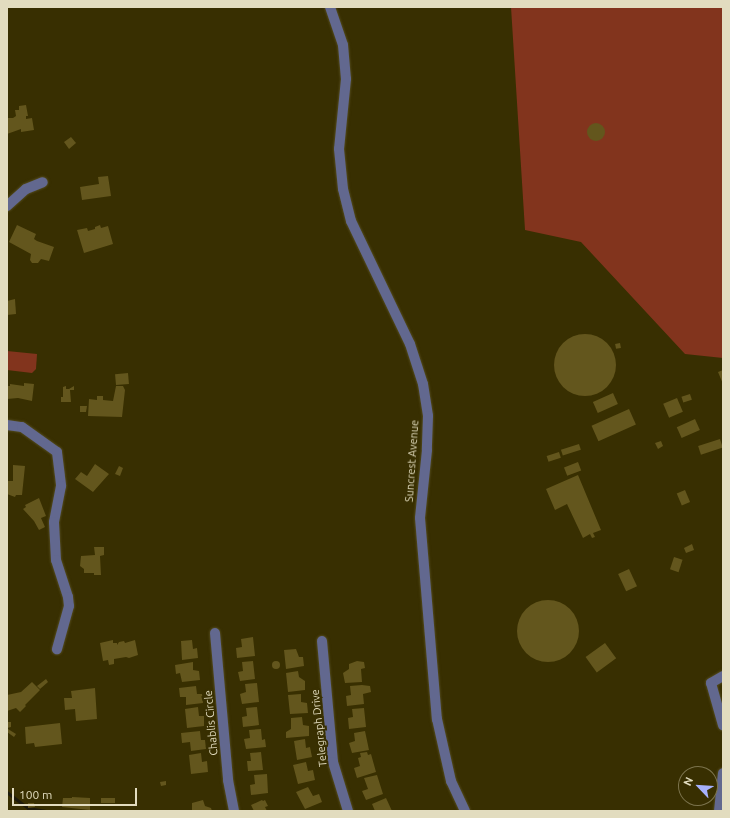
<!DOCTYPE html>
<html>
<head>
<meta charset="utf-8">
<style>
	body { margin:0 }
	#map { position:relative; width:730px; height:818px; overflow:hidden; background:#382f01; font-family:Ubuntu,sans-serif }
	div>[style] { position:absolute }
	.green>* { inset:0; background:#82341d }
	.stream>* { height:2.5px; margin:-1.25px; padding:0 1.25px; transform-origin:1.25px; border-radius:1.25px; background:#1e1b0c }
	.building>* { inset:0; background:#63561d; transform-origin:0 0 }
	.round { border-radius:50% }
	.roads { filter:drop-shadow(0 0 1px #534b1f) drop-shadow(0 0 1px #534b1f) }
	.minor>* { height:10px; margin:-5px; padding:0 5px; transform-origin:5px; border-radius:5px; background:#62688f }
	span { translate:-50% -50%; white-space:nowrap; text-align:center; line-height:1.15; -webkit-text-stroke:4px #382f01; paint-order:stroke }
	.street-label { font-size:11px; color:#e2dcbf }
	.frame { position:absolute; inset:0; border:8px solid #e2dcbf; pointer-events:none }
	.north { position:absolute; left:678px; top:766px; width:40px; height:40px; box-sizing:border-box; background:#382f01; border:1px solid #7c744d; border-radius:50%; rotate:295deg; font-size:11px; font-weight:700; line-height:16px; text-align:center; color:#e2dcbf }
	.north::after { content:''; display:block; margin:auto; width:14px; height:18px; background:#a6b1fc; clip-path:polygon(50% 0,100% 100%,50% 72%,0 100%) }
	.scale { position:absolute; left:12px; top:788px; width:125px; height:18px; box-sizing:border-box; border:2px solid #e2dcbf; border-top:0; padding-left:5px; font-size:12px; line-height:14px; white-space:nowrap; color:#e2dcbf; -webkit-text-stroke:3px #382f01; paint-order:stroke }
</style>
</head>
<body>
<div id="map">
	<div class="green">
		<i style="clip-path:polygon(511px 7px,723px 7px,723px 358px,685px 354px,581px 242px,525px 230px)"></i>
		<i style="clip-path:polygon(7px 351px,37px 354px,36px 369px,32px 373px,7px 370px)"></i>
	</div>
	<div class="stream">
		<i style="left:7px;top:792px;width:26px;rotate:37deg"></i>
		<i style="left:28px;top:808px;width:18px;rotate:9deg"></i>
	</div>
	<div class="building">
		<i style="clip-path:polygon(26px 105px,28px 116px,26px 116px,26px 119px,32px 118px,34px 130px,21px 132px,21px 129px,7px 134px,7px 118px,13px 118px,16px 116px,15px 110px,19px 110px,19px 106px)"></i>
		<i class="round" style="left:587px;top:123px;width:18px;height:18px"></i>
		<i style="clip-path:polygon(71px 137px,76px 143px,69px 149px,64px 142px)"></i>
		<i style="clip-path:polygon(108px 176px,111px 196px,82px 200px,80px 187px,99px 184px,98px 177px)"></i>
		<i style="clip-path:polygon(17px 225px,36px 234px,34px 239px,37px 241px,54px 247px,49px 261px,41px 259px,38px 263px,32px 263px,30px 260px,31px 254px,9px 242px)"></i>
		<i style="clip-path:polygon(100px 225px,101px 228px,108px 226px,113px 244px,84px 253px,77px 230px,87px 228px,88px 231px,95px 229px,95px 227px)"></i>
		<i style="clip-path:polygon(15px 299px,16px 314px,7px 315px,7px 301px)"></i>
		<i class="round" style="left:554px;top:334px;width:62px;height:62px"></i>
		<i style="left:620px;top:343px;width:5px;height:5px;rotate:79deg"></i>
		<i style="clip-path:polygon(723px 370px,723px 384px,718px 372px)"></i>
		<i style="left:128px;top:373px;width:11px;height:13px;rotate:85deg"></i>
		<i style="clip-path:polygon(24px 383px,34px 384px,32px 401px,18px 398px,7px 399px,7px 386px,10px 386px,10px 384px,24px 386px)"></i>
		<i style="clip-path:polygon(66px 386px,66px 389px,69px 389px,74px 386px,74px 390px,70px 390px,71px 402px,61px 402px,61px 397px,63px 397px,63px 387px)"></i>
		<i style="clip-path:polygon(116px 386px,123px 386px,125px 390px,122px 417px,88px 416px,89px 399px,97px 400px,97px 396px,103px 396px,103px 400px,113px 401px)"></i>
		<i style="left:613px;top:393px;width:12px;height:22px;rotate:66deg"></i>
		<i style="left:690px;top:394px;width:6px;height:9px;rotate:72deg"></i>
		<i style="left:677px;top:398px;width:15px;height:15px;rotate:67deg"></i>
		<i style="clip-path:polygon(80px 406px,87px 406px,86px 412px,80px 412px)"></i>
		<i style="left:629px;top:409px;width:17px;height:41px;rotate:66deg"></i>
		<i style="left:695px;top:419px;width:12px;height:20px;rotate:66deg"></i>
		<i style="left:720px;top:439px;width:9px;height:23px;rotate:72deg"></i>
		<i style="clip-path:polygon(661px 441px,663px 446px,658px 449px,655px 443px)"></i>
		<i style="left:579px;top:444px;width:6px;height:19px;rotate:72deg"></i>
		<i style="left:559px;top:452px;width:6px;height:13px;rotate:72deg"></i>
		<i style="left:578px;top:462px;width:9px;height:15px;rotate:69deg"></i>
		<i style="clip-path:polygon(95px 464px,109px 474px,93px 492px,75px 479px,81px 472px,87px 476px)"></i>
		<i style="clip-path:polygon(13px 465px,25px 466px,22px 495px,16px 495px,15px 497px,7px 494px,7px 481px,13px 481px)"></i>
		<i style="clip-path:polygon(119px 466px,123px 468px,120px 476px,115px 474px)"></i>
		<i style="clip-path:polygon(578px 475px,601px 530px,593px 533px,595px 537px,592px 538px,590px 534px,583px 538px,567px 504px,555px 510px,546px 489px)"></i>
		<i style="left:685px;top:490px;width:13px;height:9px;rotate:67deg"></i>
		<i style="clip-path:polygon(39px 498px,46px 516px,41px 518px,45px 527px,39px 530px,34px 521px,23px 509px,26px 507px,25px 505px)"></i>
		<i style="clip-path:polygon(692px 544px,694px 550px,686px 553px,684px 548px)"></i>
		<i style="clip-path:polygon(94px 547px,104px 547px,104px 555px,100px 556px,101px 575px,94px 575px,94px 573px,84px 573px,84px 569px,80px 566px,81px 556px,95px 555px)"></i>
		<i style="left:674px;top:557px;width:9px;height:13px;rotate:18deg"></i>
		<i style="left:629px;top:569px;width:19px;height:12px;rotate:65deg"></i>
		<i class="round" style="left:517px;top:600px;width:62px;height:62px"></i>
		<i style="clip-path:polygon(253px 637px,255px 656px,237px 658px,236px 648px,242px 647px,241px 639px)"></i>
		<i style="clip-path:polygon(113px 640px,113px 643px,117px 643px,117px 645px,119px 642px,124px 641px,125px 643px,135px 640px,138px 655px,129px 658px,126px 657px,114px 659px,114px 664px,109px 665px,108px 660px,103px 661px,100px 643px)"></i>
		<i style="clip-path:polygon(192px 640px,193px 649px,197px 648px,198px 658px,182px 660px,181px 641px)"></i>
		<i style="left:605px;top:643px;width:19px;height:24px;rotate:54deg"></i>
		<i style="clip-path:polygon(296px 649px,299px 657px,303px 657px,304px 666px,286px 669px,284px 650px)"></i>
		<i style="clip-path:polygon(253px 661px,255px 679px,240px 681px,238px 672px,243px 671px,242px 662px)"></i>
		<i style="clip-path:polygon(357px 661px,364px 662px,365px 668px,361px 669px,362px 682px,345px 683px,343px 673px,349px 669px,349px 664px)"></i>
		<i class="round" style="left:272px;top:661px;width:8px;height:8px"></i>
		<i style="clip-path:polygon(193px 662px,193px 670px,199px 671px,200px 680px,182px 682px,180px 673px,176px 674px,175px 665px)"></i>
		<i style="clip-path:polygon(298px 671px,299px 677px,305px 681px,305px 690px,288px 692px,286px 673px)"></i>
		<i style="clip-path:polygon(46px 679px,48px 682px,40px 689px,37px 686px)"></i>
		<i style="clip-path:polygon(32px 682px,40px 690px,25px 705px,26px 706px,20px 712px,16px 708px,7px 711px,7px 695px,21px 692px)"></i>
		<i style="clip-path:polygon(257px 683px,259px 702px,242px 704px,240px 694px,246px 692px,245px 684px)"></i>
		<i style="clip-path:polygon(362px 685px,370px 686px,371px 692px,363px 694px,364px 704px,347px 706px,346px 696px,351px 695px,350px 686px)"></i>
		<i style="clip-path:polygon(196px 686px,197px 694px,202px 694px,203px 703px,186px 705px,186px 697px,180px 697px,179px 688px)"></i>
		<i style="clip-path:polygon(95px 688px,97px 719px,76px 721px,75px 709px,65px 710px,64px 698px,72px 698px,71px 691px)"></i>
		<i style="clip-path:polygon(301px 694px,301px 702px,307px 703px,308px 713px,290px 714px,288px 695px)"></i>
		<i style="clip-path:polygon(198px 707px,199px 716px,204px 716px,204px 726px,187px 728px,185px 709px)"></i>
		<i style="clip-path:polygon(257px 707px,259px 725px,243px 727px,242px 717px,247px 716px,246px 708px)"></i>
		<i style="clip-path:polygon(364px 708px,366px 727px,349px 729px,348px 718px,353px 717px,352px 709px)"></i>
		<i style="clip-path:polygon(302px 717px,303px 725px,309px 726px,309px 736px,286px 738px,286px 732px,291px 729px,291px 718px)"></i>
		<i style="clip-path:polygon(7px 722px,11px 722px,11px 727px,7px 728px)"></i>
		<i style="clip-path:polygon(60px 723px,62px 744px,35px 747px,34px 743px,26px 744px,25px 727px)"></i>
		<i style="clip-path:polygon(8px 729px,16px 734px,14px 737px,7px 732px)"></i>
		<i style="clip-path:polygon(261px 729px,262px 740px,265px 739px,266px 747px,246px 749px,244px 739px,250px 738px,249px 730px)"></i>
		<i style="clip-path:polygon(200px 731px,201px 740px,205px 740px,206px 749px,191px 751px,190px 742px,182px 743px,181px 733px)"></i>
		<i style="clip-path:polygon(365px 731px,369px 750px,352px 753px,349px 743px,355px 741px,354px 733px)"></i>
		<i style="clip-path:polygon(305px 739px,306px 748px,310px 747px,312px 757px,297px 760px,294px 741px)"></i>
		<i style="clip-path:polygon(261px 752px,263px 770px,248px 771px,247px 761px,251px 761px,250px 753px)"></i>
		<i style="clip-path:polygon(367px 752px,368px 755px,371px 754px,376px 772px,357px 778px,354px 768px,360px 766px,358px 758px,361px 757px,360px 753px)"></i>
		<i style="clip-path:polygon(201px 753px,202px 762px,207px 761px,208px 772px,191px 774px,189px 755px)"></i>
		<i style="clip-path:polygon(306px 762px,308px 771px,313px 770px,315px 780px,298px 784px,293px 765px)"></i>
		<i style="clip-path:polygon(267px 774px,268px 793px,251px 795px,250px 785px,255px 784px,254px 775px)"></i>
		<i style="clip-path:polygon(377px 775px,383px 794px,366px 800px,362px 791px,368px 789px,364px 778px)"></i>
		<i style="clip-path:polygon(166px 781px,166px 785px,161px 786px,160px 782px)"></i>
		<i style="clip-path:polygon(308px 787px,313px 796px,319px 794px,322px 802px,305px 809px,296px 792px)"></i>
		<i style="clip-path:polygon(72px 797px,90px 798px,90px 810px,62px 807px,63px 798px,72px 798px)"></i>
		<i style="left:115px;top:798px;width:5px;height:14px;rotate:90deg"></i>
		<i style="clip-path:polygon(386px 798px,392px 811px,375px 811px,372px 804px)"></i>
		<i style="clip-path:polygon(203px 800px,205px 806px,211px 808px,212px 811px,192px 811px,192px 803px)"></i>
		<i style="clip-path:polygon(262px 800px,263px 801px,265px 800px,268px 806px,265px 807px,267px 811px,254px 811px,251px 805px)"></i>
		<i style="clip-path:polygon(28px 803px,34px 803px,35px 807px,28px 808px)"></i>
	</div>
	<div class="roads">
		<div class="minor">
			<i style="left:330px;top:7px;width:40px;rotate:71.1deg"></i>
			<i style="left:343px;top:45px;width:34px;rotate:85deg"></i>
			<i style="left:346px;top:79px;width:70px;rotate:95.7deg"></i>
			<i style="left:339px;top:149px;width:40px;rotate:84.3deg"></i>
			<i style="left:343px;top:189px;width:33px;rotate:76deg"></i>
			<i style="left:351px;top:221px;width:136px;rotate:64.4deg"></i>
			<i style="left:410px;top:344px;width:42px;rotate:72deg"></i>
			<i style="left:423px;top:384px;width:32px;rotate:81deg"></i>
			<i style="left:428px;top:416px;width:34px;rotate:92deg"></i>
			<i style="left:427px;top:450px;width:68px;rotate:95.9deg"></i>
			<i style="left:420px;top:518px;width:202px;rotate:85.2deg"></i>
			<i style="left:437px;top:719px;width:64px;rotate:77.3deg"></i>
			<i style="left:451px;top:781px;width:33px;rotate:65deg"></i>
			<i style="left:7px;top:206px;width:25px;rotate:-42deg"></i>
			<i style="left:26px;top:189px;width:18px;rotate:-22deg"></i>
			<i style="left:7px;top:425px;width:15px;rotate:8deg"></i>
			<i style="left:22px;top:427px;width:43px;rotate:35.5deg"></i>
			<i style="left:57px;top:452px;width:34px;rotate:83deg"></i>
			<i style="left:61px;top:486px;width:37px;rotate:101deg"></i>
			<i style="left:54px;top:522px;width:38px;rotate:87deg"></i>
			<i style="left:56px;top:560px;width:39px;rotate:72deg"></i>
			<i style="left:68px;top:597px;width:9px;rotate:84deg"></i>
			<i style="left:69px;top:606px;width:45px;rotate:105.6deg"></i>
			<i style="left:215px;top:633px;width:148px;rotate:84.9deg"></i>
			<i style="left:228px;top:780px;width:32px;rotate:79deg"></i>
			<i style="left:322px;top:641px;width:121px;rotate:84.8deg"></i>
			<i style="left:333px;top:762px;width:51px;rotate:73deg"></i>
			<i style="left:723px;top:676px;width:14px;rotate:150deg"></i>
			<i style="left:711px;top:683px;width:44px;rotate:74.1deg"></i>
			<i style="left:719px;top:811px;width:38px;rotate:-84deg"></i>
		</div>
	</div>
	<div class="street-label">
		<span style="left:412px;top:461px;rotate:-86deg">Suncrest Avenue</span>
		<span style="left:211px;top:723px;rotate:-95deg">Chablis Circle</span>
		<span style="left:319px;top:728px;rotate:-96deg">Telegraph Drive</span>
	</div>
	<div class="frame"></div>
	<div class="north">N</div>
	<div class="scale">100 m</div>
</div>
</body>
</html>
